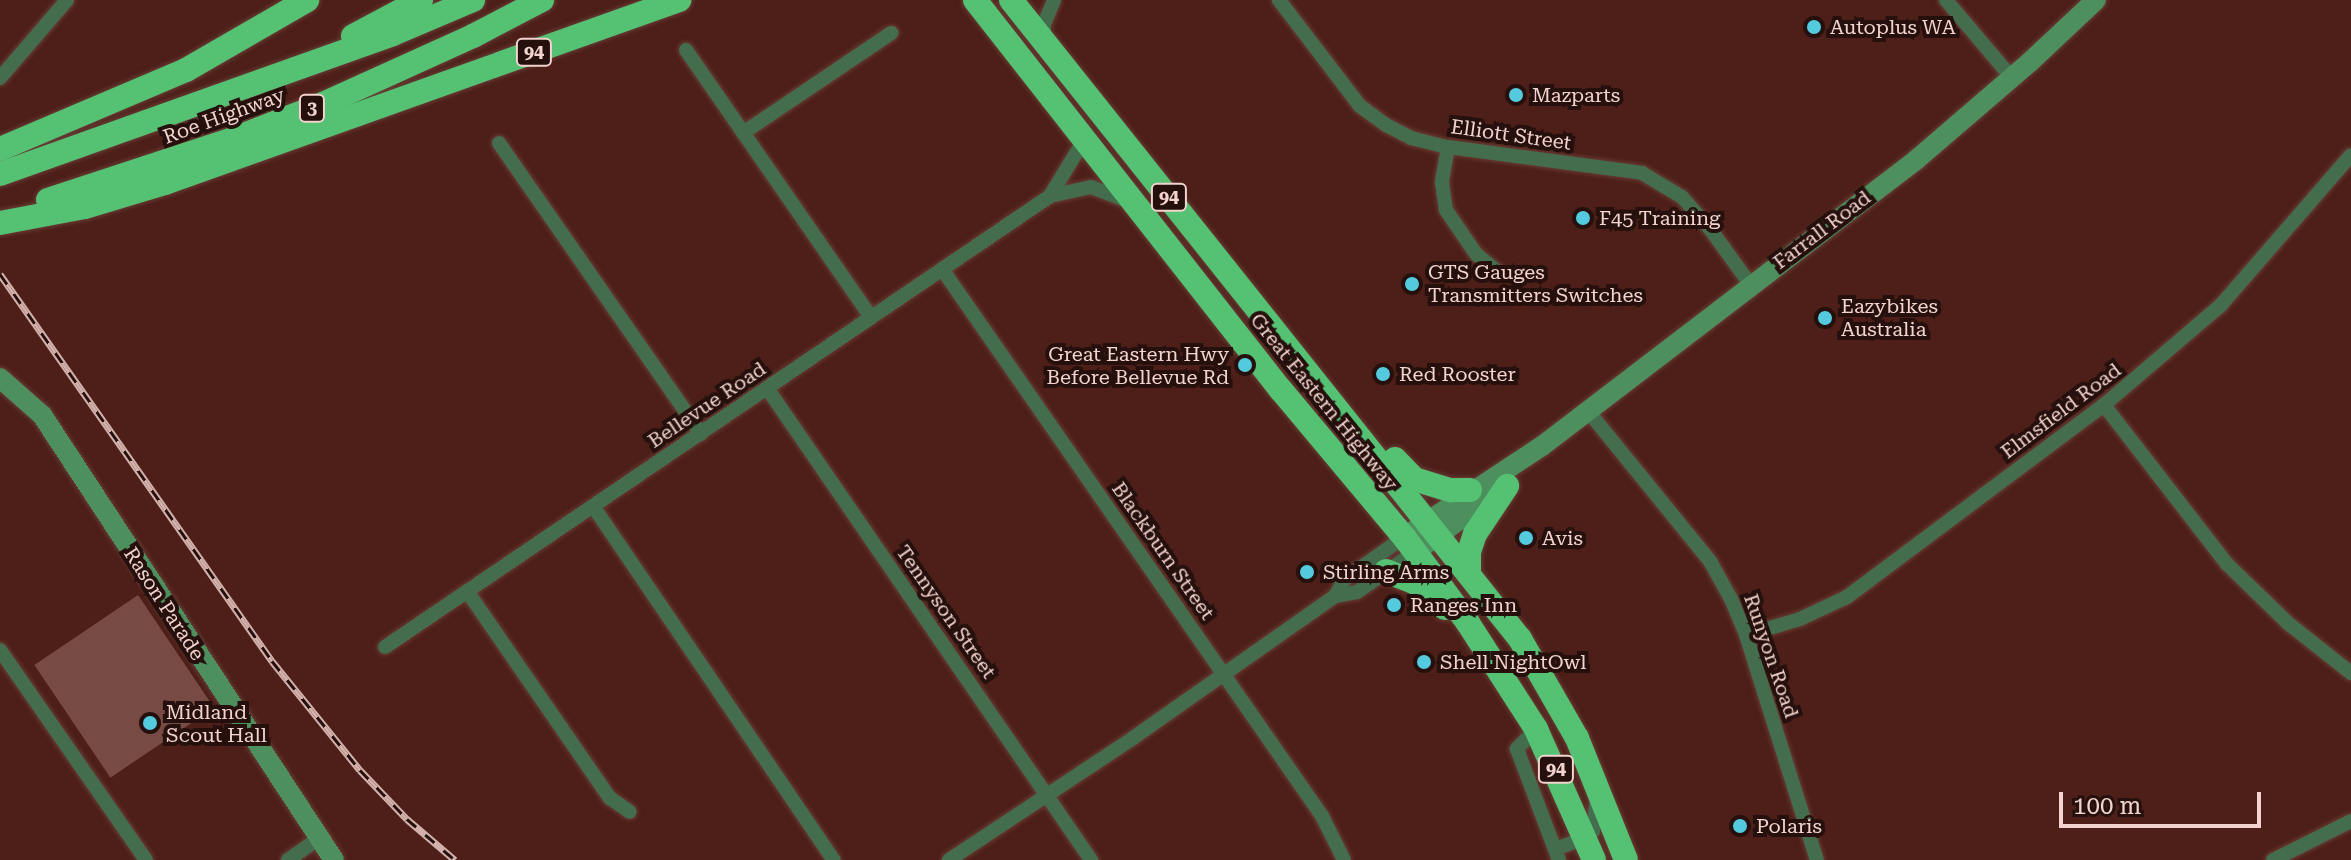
<!DOCTYPE html>
<html>
<head>
<meta charset="utf-8">
<style>
	body { margin:0 }
	#map { position:relative; width:2351px; height:860px; overflow:hidden; background:#4d1f18; font-family:"Roboto Serif",serif }
	div>[style] { position:absolute }
	.green>* { inset:0; background:#774b43; transform-origin:0 0 }
	.roads { filter:drop-shadow(0 0 2px #673c35) drop-shadow(0 0 2px #673c35) }
	.street>* { height:14px; margin:-7px; padding:0 7px; transform-origin:7px; border-radius:7px; background:#446d4d }
	.secondary>* { height:20px; margin:-10px; padding:0 10px; transform-origin:10px; border-radius:10px; background:#4d8f5d }
	.highway>* { height:24px; margin:-12px; padding:0 12px; transform-origin:12px; border-radius:12px; background:#54c173 }
	.rail>* { height:7px; margin-top:-3.5px; transform-origin:0; background:repeating-linear-gradient(90deg,#25100d 0 12px,#d3b1ab 0 24px); box-sizing:border-box; border-block:2px solid #d3b1ab }
	.dots>* { width:22px; height:22px; translate:-50% -50%; box-sizing:border-box; border:4px solid #25100d; border-radius:50% }
	span { translate:-50% -50%; white-space:nowrap; text-align:center; line-height:1.15; -webkit-text-stroke:8px #25100d; paint-order:stroke }
	.shield-label span { padding:2px 6px; background:#25100d; border:2px solid; border-radius:6px; -webkit-text-stroke-width:0 }
	.shield-label { font-size:18px; color:#f2d3cd; font-weight:700 }
	.poi-label { font-size:20px; color:#f2d3cd }
	.left { translate:0 -50%; text-align:left }
	.right { translate:-100% -50%; text-align:right }
	.street-label { font-size:20px; color:#f2d3cd }
	.scale { position:absolute; left:2059px; top:792px; width:202px; height:36px; box-sizing:border-box; border:4px solid #f2d3cd; border-top:0; padding-left:10px; font-size:24px; line-height:28px; white-space:nowrap; color:#f2d3cd; -webkit-text-stroke:6px #25100d; paint-order:stroke }
</style>
</head>
<body>
<div id="map">
	<div class="green">
		<i style="left:138px;top:595px;width:136px;height:125px;rotate:56deg"></i>
	</div>
	<div class="roads">
		<div class="street">
			<i style="left:1279px;top:0;width:133px;rotate:52.6deg"></i>
			<i style="left:1360px;top:106px;width:32px;rotate:36deg"></i>
			<i style="left:1386px;top:125px;width:28px;rotate:27deg"></i>
			<i style="left:1411px;top:138px;width:38px;rotate:14deg"></i>
			<i style="left:1448px;top:147px;width:196px;rotate:7.6deg"></i>
			<i style="left:1642px;top:173px;width:47px;rotate:31deg"></i>
			<i style="left:1682px;top:197px;width:44px;rotate:48.7deg"></i>
			<i style="left:1711px;top:230px;width:67px;rotate:54.2deg"></i>
			<i style="left:1946px;top:0;width:102px;rotate:49.8deg"></i>
			<i style="left:1044px;top:40px;width:16px;rotate:-90deg"></i>
			<i style="left:1044px;top:24px;width:26px;rotate:-67deg"></i>
			<i style="left:686px;top:50px;width:325px;rotate:55.3deg"></i>
			<i style="left:0;top:78px;width:103px;rotate:-49.3deg"></i>
			<i style="left:743px;top:133px;width:179px;rotate:-34deg"></i>
			<i style="left:499px;top:143px;width:354px;rotate:55.2deg"></i>
			<i style="left:1448px;top:147px;width:36px;rotate:100deg"></i>
			<i style="left:1442px;top:182px;width:28px;rotate:82deg"></i>
			<i style="left:1446px;top:210px;width:53px;rotate:55.7deg"></i>
			<i style="left:1476px;top:254px;width:28px;rotate:39deg"></i>
			<i style="left:1050px;top:196px;width:42px;rotate:-12.4deg"></i>
			<i style="left:1091px;top:187px;width:42px;rotate:21deg"></i>
			<i style="left:942px;top:269px;width:666px;rotate:55.21deg"></i>
			<i style="left:1322px;top:816px;width:49px;rotate:63.4deg"></i>
			<i style="left:767px;top:388px;width:573px;rotate:55.53deg"></i>
			<i style="left:2104px;top:405px;width:201px;rotate:52.3deg"></i>
			<i style="left:2227px;top:564px;width:86px;rotate:44.1deg"></i>
			<i style="left:2289px;top:624px;width:79px;rotate:38.3deg"></i>
			<i style="left:1588px;top:411px;width:193px;rotate:50.9deg"></i>
			<i style="left:1710px;top:561px;width:43px;rotate:61.1deg"></i>
			<i style="left:1731px;top:599px;width:39px;rotate:67deg"></i>
			<i style="left:1746px;top:635px;width:236px;rotate:72.5deg"></i>
			<i style="left:593px;top:506px;width:428px;rotate:55.8deg"></i>
			<i style="left:467px;top:591px;width:252px;rotate:55.4deg"></i>
			<i style="left:610px;top:798px;width:24px;rotate:35deg"></i>
			<i style="left:1335px;top:596px;width:20px;rotate:-60deg"></i>
			<i style="left:1345px;top:579px;width:72px;rotate:-35.4deg"></i>
			<i style="left:1746px;top:635px;width:56px;rotate:-16.5deg"></i>
			<i style="left:1800px;top:619px;width:52px;rotate:-25.1deg"></i>
			<i style="left:1847px;top:597px;width:321px;rotate:-36.8deg"></i>
			<i style="left:2104px;top:405px;width:154px;rotate:-40.5deg"></i>
			<i style="left:2221px;top:305px;width:198px;rotate:-49.1deg"></i>
			<i style="left:385px;top:647px;width:804px;rotate:-34.14deg"></i>
			<i style="left:1050px;top:196px;width:66px;rotate:-58.7deg"></i>
			<i style="left:0;top:650px;width:256px;rotate:55.2deg"></i>
			<i style="left:1536px;top:729px;width:28px;rotate:134deg"></i>
			<i style="left:1517px;top:749px;width:119px;rotate:69.3deg"></i>
			<i style="left:1555px;top:849px;width:33px;rotate:-20deg"></i>
			<i style="left:1586px;top:838px;width:10px;rotate:-45deg"></i>
			<i style="left:1593px;top:831px;width:34px;rotate:-83deg"></i>
			<i style="left:288px;top:860px;width:37px;rotate:-35deg"></i>
			<i style="left:949px;top:860px;width:221px;rotate:-33.5deg"></i>
			<i style="left:1133px;top:738px;width:247px;rotate:-35.1deg"></i>
			<i style="left:1335px;top:596px;width:22px;rotate:-10deg"></i>
			<i style="left:1357px;top:592px;width:70px;rotate:-34.6deg"></i>
			<i style="left:2273px;top:860px;width:87px;rotate:-26.6deg"></i>
		</div>
		<div class="secondary">
			<i style="left:0;top:378px;width:56px;rotate:41.4deg"></i>
			<i style="left:42px;top:415px;width:532px;rotate:56.73deg"></i>
			<i style="left:1404px;top:537px;width:165px;rotate:-33.4deg"></i>
			<i style="left:1542px;top:446px;width:471px;rotate:-37.4deg"></i>
			<i style="left:1916px;top:160px;width:152px;rotate:-40.7deg"></i>
			<i style="left:2031px;top:61px;width:89px;rotate:-43.2deg"></i>
			<i style="left:1415px;top:552px;width:106px;rotate:-35.8deg"></i>
		</div>
		<div class="highway">
			<i style="left:975px;top:0;width:496px;rotate:51.9deg"></i>
			<i style="left:1281px;top:390px;width:192px;rotate:50.1deg"></i>
			<i style="left:1404px;top:537px;width:107px;rotate:53.3deg"></i>
			<i style="left:1468px;top:623px;width:126px;rotate:57.3deg"></i>
			<i style="left:1536px;top:729px;width:143px;rotate:66.1deg"></i>
			<i style="left:1011px;top:0;width:817px;rotate:51.46deg"></i>
			<i style="left:1520px;top:639px;width:114px;rotate:60.1deg"></i>
			<i style="left:1577px;top:738px;width:131px;rotate:68.1deg"></i>
			<i style="left:353px;top:36px;width:77px;rotate:-27.9deg"></i>
			<i style="left:0;top:149px;width:202px;rotate:-23deg"></i>
			<i style="left:186px;top:70px;width:140px;rotate:-30deg"></i>
			<i style="left:0;top:174px;width:417px;rotate:-19.6deg"></i>
			<i style="left:393px;top:34px;width:87px;rotate:-23deg"></i>
			<i style="left:48px;top:200px;width:193px;rotate:-18.2deg"></i>
			<i style="left:231px;top:140px;width:99px;rotate:-21.4deg"></i>
			<i style="left:323px;top:104px;width:165px;rotate:-24.4deg"></i>
			<i style="left:473px;top:36px;width:78px;rotate:-27.6deg"></i>
			<i style="left:0;top:223px;width:86px;rotate:-10.7deg"></i>
			<i style="left:85px;top:207px;width:84px;rotate:-16.7deg"></i>
			<i style="left:165px;top:183px;width:546px;rotate:-19.6deg"></i>
			<i style="left:1395px;top:459px;width:28px;rotate:46deg"></i>
			<i style="left:1414px;top:479px;width:39px;rotate:17deg"></i>
			<i style="left:1451px;top:490px;width:19px"></i>
			<i style="left:1386px;top:571px;width:32px;rotate:22deg"></i>
			<i style="left:1416px;top:583px;width:38px;rotate:41deg"></i>
			<i style="left:1469px;top:571px;width:19px;rotate:-90deg"></i>
			<i style="left:1469px;top:552px;width:19px;rotate:-72deg"></i>
			<i style="left:1475px;top:534px;width:58px;rotate:-56.3deg"></i>
		</div>
	</div>
	<div class="rail">
		<i style="left:0;top:274px;width:473px;rotate:54.9deg"></i>
		<i style="left:272px;top:661px;width:140px;rotate:51.1deg"></i>
		<i style="left:360px;top:770px;width:68px;rotate:46.2deg"></i>
		<i style="left:407px;top:819px;width:63px;rotate:40.5deg"></i>
	</div>
	<div class="dots">
		<i style="left:1814px;top:27px;background:#54cade"></i>
		<i style="left:1516px;top:95px;background:#54cade"></i>
		<i style="left:1583px;top:218px;background:#54cade"></i>
		<i style="left:1412px;top:284px;background:#54cade"></i>
		<i style="left:1825px;top:318px;background:#54cade"></i>
		<i style="left:1245px;top:365px;background:#54cade"></i>
		<i style="left:1383px;top:374px;background:#54cade"></i>
		<i style="left:1526px;top:538px;background:#54cade"></i>
		<i style="left:1307px;top:572px;background:#54cade"></i>
		<i style="left:1394px;top:605px;background:#54cade"></i>
		<i style="left:1424px;top:662px;background:#54cade"></i>
		<i style="left:150px;top:723px;background:#54cade"></i>
		<i style="left:1740px;top:826px;background:#54cade"></i>
	</div>
	<div class="shield-label">
		<span style="left:534px;top:52px">94</span>
		<span style="left:312px;top:108px">3</span>
		<span style="left:1169px;top:197px">94</span>
		<span style="left:1556px;top:769px">94</span>
	</div>
	<div class="poi-label">
		<span class="left" style="left:1830px;top:27px">Autoplus WA</span>
		<span class="left" style="left:1532px;top:95px">Mazparts</span>
		<span class="left" style="left:1599px;top:218px">F45 Training</span>
		<span class="left" style="left:1428px;top:284px">GTS Gauges<br>Transmitters Switches</span>
		<span class="left" style="left:1841px;top:318px">Eazybikes<br>Australia</span>
		<span class="right" style="left:1229px;top:366px">Great Eastern Hwy<br>Before Bellevue Rd</span>
		<span class="left" style="left:1399px;top:374px">Red Rooster</span>
		<span class="left" style="left:1542px;top:538px">Avis</span>
		<span class="left" style="left:1323px;top:572px">Stirling Arms</span>
		<span class="left" style="left:1410px;top:605px">Ranges Inn</span>
		<span class="left" style="left:1440px;top:662px">Shell NightOwl</span>
		<span class="left" style="left:166px;top:724px">Midland<br>Scout Hall</span>
		<span class="left" style="left:1756px;top:826px">Polaris</span>
	</div>
	<div class="street-label">
		<span style="left:224px;top:116px;rotate:-20deg">Roe Highway</span>
		<span style="left:1511px;top:135px;rotate:8deg">Elliott Street</span>
		<span style="left:1822px;top:230px;rotate:-37deg">Farrall Road</span>
		<span style="left:1324px;top:402px;rotate:51deg">Great Eastern Highway</span>
		<span style="left:707px;top:405px;rotate:-34deg">Bellevue Road</span>
		<span style="left:2061px;top:411px;rotate:-37deg">Elmsfield Road</span>
		<span style="left:1163px;top:551px;rotate:55deg">Blackburn Street</span>
		<span style="left:164px;top:604px;rotate:57deg">Rason Parade</span>
		<span style="left:946px;top:612px;rotate:55deg">Tennyson Street</span>
		<span style="left:1771px;top:656px;rotate:71deg">Runyon Road</span>
	</div>
	<div class="scale">100 m</div>
</div>
</body>
</html>
